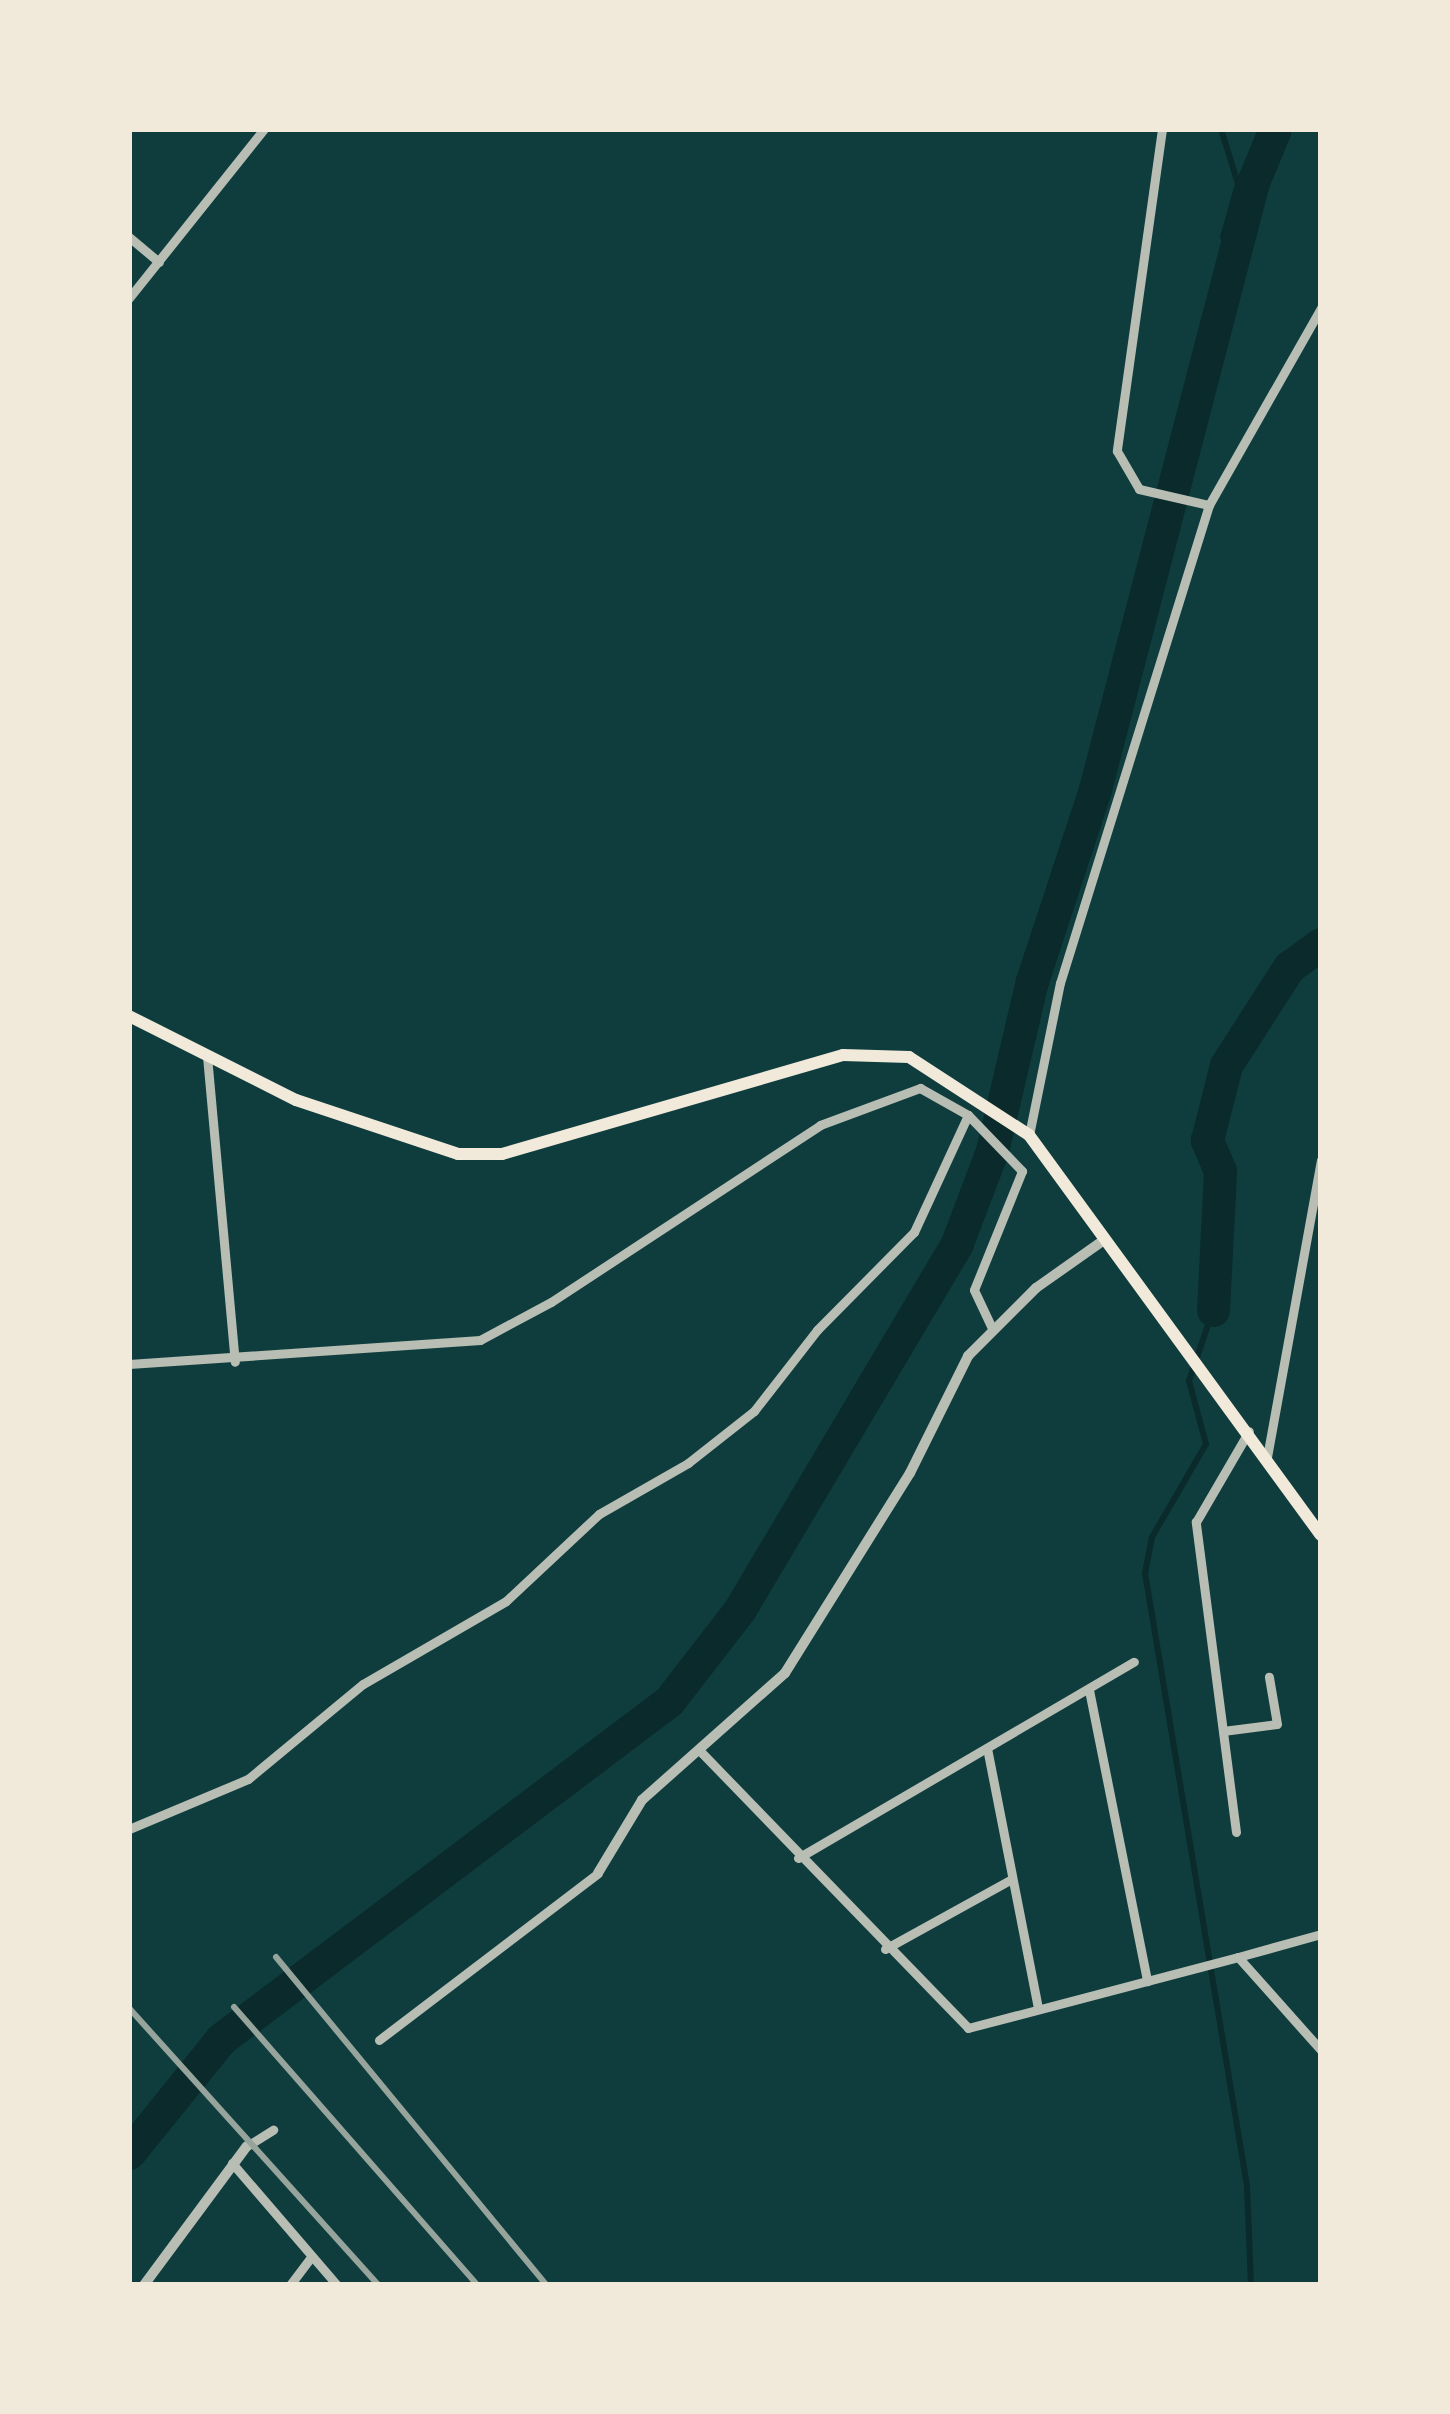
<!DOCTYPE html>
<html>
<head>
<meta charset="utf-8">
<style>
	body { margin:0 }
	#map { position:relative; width:1450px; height:2414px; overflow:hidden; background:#0f3d3e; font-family:Literata,serif }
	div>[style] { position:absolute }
	.stream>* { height:6px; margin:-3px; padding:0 3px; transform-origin:3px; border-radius:3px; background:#0a2a2b }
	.river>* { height:33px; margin:-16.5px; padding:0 16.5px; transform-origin:16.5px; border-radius:16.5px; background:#0a2a2b }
	.minor>* { height:9px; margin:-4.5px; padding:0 4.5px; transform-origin:4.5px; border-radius:4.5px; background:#b8beb3 }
	.tertiary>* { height:10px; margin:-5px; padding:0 5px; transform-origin:5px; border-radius:5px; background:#b8beb3 }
	.secondary>* { height:12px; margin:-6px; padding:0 6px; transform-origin:6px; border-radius:6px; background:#f1e9da }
	.rail>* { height:6px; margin:-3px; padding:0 3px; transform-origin:3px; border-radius:3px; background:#97a49c }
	span { translate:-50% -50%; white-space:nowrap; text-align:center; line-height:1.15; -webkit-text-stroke:12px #f1e9da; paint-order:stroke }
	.frame { position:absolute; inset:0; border:132px solid #f1e9da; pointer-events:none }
</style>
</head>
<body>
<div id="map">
	<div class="stream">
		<i style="left:1221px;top:129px;width:58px;rotate:72.8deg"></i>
		<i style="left:1238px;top:184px;width:55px;rotate:105.8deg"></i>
		<i style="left:1223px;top:237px;width:17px;rotate:21deg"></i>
		<i style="left:1213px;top:1310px;width:75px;rotate:108.7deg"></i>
		<i style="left:1189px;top:1381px;width:65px;rotate:74.9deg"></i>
		<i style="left:1206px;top:1444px;width:108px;rotate:120.1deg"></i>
		<i style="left:1152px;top:1537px;width:37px;rotate:101deg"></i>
		<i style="left:1145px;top:1573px;width:621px;rotate:80.55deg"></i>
		<i style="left:1247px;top:2186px;width:99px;rotate:87.7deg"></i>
	</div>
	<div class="river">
		<i style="left:1213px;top:1310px;width:139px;rotate:-87.1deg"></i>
		<i style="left:1220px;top:1171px;width:34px;rotate:-113deg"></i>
		<i style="left:1207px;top:1140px;width:77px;rotate:-75.8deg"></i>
		<i style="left:1226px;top:1065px;width:117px;rotate:-57.3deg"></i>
		<i style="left:1289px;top:967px;width:39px;rotate:-36deg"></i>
		<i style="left:129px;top:2153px;width:146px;rotate:-51.1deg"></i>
		<i style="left:221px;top:2039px;width:561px;rotate:-37.03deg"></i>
		<i style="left:669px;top:1701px;width:116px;rotate:-52.3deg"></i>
		<i style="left:740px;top:1609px;width:425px;rotate:-59.3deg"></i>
		<i style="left:957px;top:1243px;width:98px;rotate:-69.2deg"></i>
		<i style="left:992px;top:1151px;width:175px;rotate:-76.8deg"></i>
		<i style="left:1032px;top:981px;width:202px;rotate:-71.8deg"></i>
		<i style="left:1095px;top:789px;width:627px;rotate:-75.41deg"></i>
		<i style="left:1253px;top:182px;width:57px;rotate:-67.5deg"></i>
	</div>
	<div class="minor">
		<i style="left:1162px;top:129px;width:325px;rotate:98deg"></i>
		<i style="left:1117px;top:451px;width:44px;rotate:59.9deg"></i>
		<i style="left:1139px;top:489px;width:72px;rotate:12.9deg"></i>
		<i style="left:129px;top:237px;width:39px;rotate:40deg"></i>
		<i style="left:129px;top:298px;width:216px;rotate:-51.4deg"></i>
		<i style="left:207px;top:1056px;width:307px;rotate:84.8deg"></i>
		<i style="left:1029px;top:1135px;width:155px;rotate:-78.5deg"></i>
		<i style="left:1060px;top:983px;width:501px;rotate:-72.69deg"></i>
		<i style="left:1209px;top:505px;width:227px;rotate:-60.4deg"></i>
		<i style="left:129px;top:1364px;width:352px;rotate:-3.9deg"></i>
		<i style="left:480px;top:1340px;width:81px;rotate:-28.2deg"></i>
		<i style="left:551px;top:1302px;width:322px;rotate:-33.3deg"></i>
		<i style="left:820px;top:1125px;width:107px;rotate:-20.3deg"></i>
		<i style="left:920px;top:1088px;width:55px;rotate:29.4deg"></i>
		<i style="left:968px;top:1115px;width:78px;rotate:46deg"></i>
		<i style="left:1022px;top:1171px;width:128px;rotate:112deg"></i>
		<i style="left:974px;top:1290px;width:42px;rotate:64.7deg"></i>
		<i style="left:1267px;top:1457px;width:302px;rotate:-79.7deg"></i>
		<i style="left:1089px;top:1690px;width:297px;rotate:78.7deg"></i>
		<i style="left:1223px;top:1731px;width:54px;rotate:-7.4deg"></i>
		<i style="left:1277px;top:1724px;width:48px;rotate:-99.7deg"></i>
		<i style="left:987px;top:1748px;width:266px;rotate:78.9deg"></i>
		<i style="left:701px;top:1752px;width:384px;rotate:45.9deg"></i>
		<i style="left:968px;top:2028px;width:279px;rotate:-14.7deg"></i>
		<i style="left:129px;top:1829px;width:129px;rotate:-22.8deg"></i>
		<i style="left:248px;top:1779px;width:149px;rotate:-39.6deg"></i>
		<i style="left:363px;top:1684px;width:165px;rotate:-30.1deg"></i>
		<i style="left:506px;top:1601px;width:127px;rotate:-43.1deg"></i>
		<i style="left:599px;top:1514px;width:103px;rotate:-29.8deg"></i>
		<i style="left:688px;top:1463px;width:84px;rotate:-38.2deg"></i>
		<i style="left:754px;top:1411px;width:103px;rotate:-52.1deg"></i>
		<i style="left:817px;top:1330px;width:138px;rotate:-45.3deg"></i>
		<i style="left:914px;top:1232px;width:129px;rotate:-65.2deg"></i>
		<i style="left:1236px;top:1832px;width:313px;rotate:-97.4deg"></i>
		<i style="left:1196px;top:1522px;width:105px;rotate:-59.8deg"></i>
		<i style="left:798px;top:1858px;width:389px;rotate:-30.3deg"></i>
		<i style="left:1321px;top:1934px;width:86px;rotate:164.5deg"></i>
		<i style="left:1238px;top:1957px;width:125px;rotate:48.3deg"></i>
		<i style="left:885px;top:1949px;width:143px;rotate:-28.9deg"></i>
		<i style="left:379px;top:2040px;width:275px;rotate:-37.3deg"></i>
		<i style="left:247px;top:2146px;width:31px;rotate:-32deg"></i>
		<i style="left:232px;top:2163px;width:161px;rotate:49.3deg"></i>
		<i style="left:290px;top:2285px;width:36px;rotate:-53deg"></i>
	</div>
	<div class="tertiary">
		<i style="left:598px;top:1873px;width:85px;rotate:-58.9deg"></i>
		<i style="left:642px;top:1800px;width:191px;rotate:-41.6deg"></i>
		<i style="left:785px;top:1673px;width:236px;rotate:-58deg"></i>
		<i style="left:910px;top:1473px;width:131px;rotate:-63.6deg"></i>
		<i style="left:968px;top:1356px;width:96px;rotate:-45deg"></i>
		<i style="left:1036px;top:1288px;width:83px;rotate:-35.2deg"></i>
		<i style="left:144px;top:2285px;width:173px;rotate:-53.5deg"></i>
	</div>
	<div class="secondary">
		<i style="left:129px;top:1016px;width:187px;rotate:26.7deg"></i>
		<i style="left:296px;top:1100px;width:171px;rotate:18.4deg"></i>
		<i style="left:458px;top:1154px;width:44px"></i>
		<i style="left:502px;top:1154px;width:355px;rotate:-16.2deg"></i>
		<i style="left:843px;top:1055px;width:66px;rotate:1.7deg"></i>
		<i style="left:909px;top:1057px;width:143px;rotate:33deg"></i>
		<i style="left:1029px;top:1135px;width:495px;rotate:53.9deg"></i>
	</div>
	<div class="rail">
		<i style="left:276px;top:1957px;width:425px;rotate:50.5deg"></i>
		<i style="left:234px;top:2007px;width:369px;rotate:48.8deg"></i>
		<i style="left:129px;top:2008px;width:372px;rotate:48deg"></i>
	</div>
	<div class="frame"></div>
</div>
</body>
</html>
